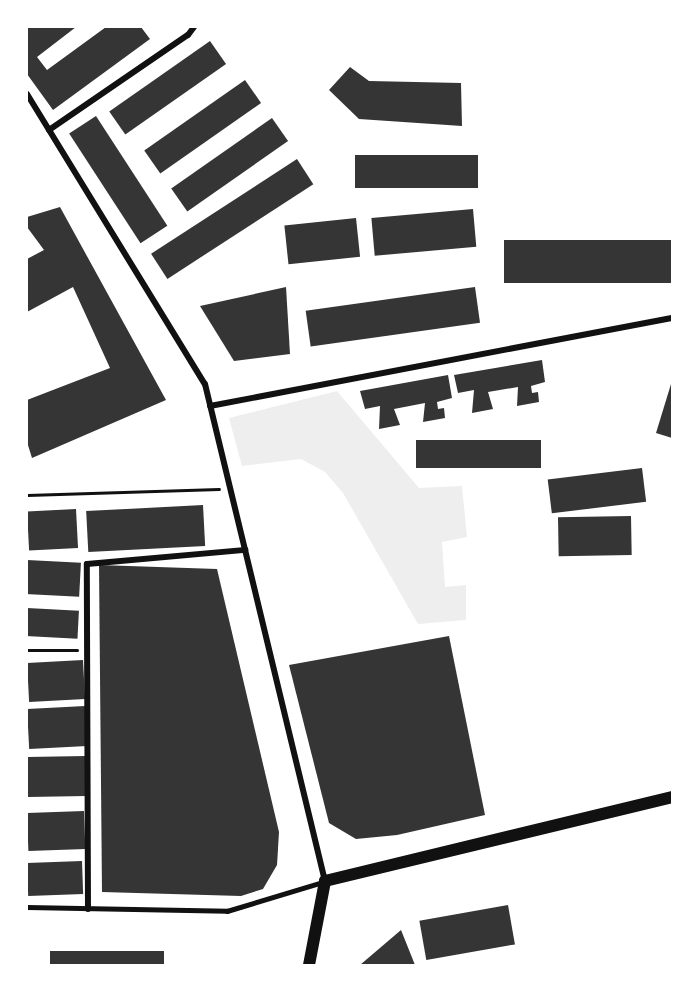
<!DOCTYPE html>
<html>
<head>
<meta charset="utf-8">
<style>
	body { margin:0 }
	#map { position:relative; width:699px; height:992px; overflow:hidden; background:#fff; font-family:Ubuntu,sans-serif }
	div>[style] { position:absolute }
	.green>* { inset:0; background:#eee }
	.building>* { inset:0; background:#353535; transform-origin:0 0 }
	.path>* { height:3px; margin:-1.5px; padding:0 1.5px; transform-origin:1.5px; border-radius:1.5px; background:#111 }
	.service>* { height:4.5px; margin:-2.25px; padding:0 2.25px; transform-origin:2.25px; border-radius:2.25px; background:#111 }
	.minor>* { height:6px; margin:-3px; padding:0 3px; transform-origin:3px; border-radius:3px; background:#111 }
	.secondary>* { height:12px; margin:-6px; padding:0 6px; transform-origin:6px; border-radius:6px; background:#111 }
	span { translate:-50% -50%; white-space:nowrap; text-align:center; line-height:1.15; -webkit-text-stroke:4.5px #fff; paint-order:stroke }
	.frame { position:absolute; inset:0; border:28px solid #fff; pointer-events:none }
</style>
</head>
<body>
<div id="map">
	<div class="green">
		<i style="clip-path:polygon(337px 391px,419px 488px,462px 486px,467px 537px,442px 542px,445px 587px,466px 585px,466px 620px,418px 624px,343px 493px,325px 472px,301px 459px,242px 466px,229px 418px)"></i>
	</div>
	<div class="building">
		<i style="clip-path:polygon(27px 27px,76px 27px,37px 57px,47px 70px,106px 27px,141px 27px,150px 39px,53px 110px,27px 74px)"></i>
		<i style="left:210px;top:41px;width:28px;height:123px;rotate:55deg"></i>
		<i style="clip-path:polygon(350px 67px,369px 81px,461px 83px,462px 126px,359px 119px,329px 90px)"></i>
		<i style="left:245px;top:80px;width:28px;height:123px;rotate:55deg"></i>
		<i style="left:96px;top:116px;width:131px;height:32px;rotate:57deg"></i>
		<i style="left:272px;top:118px;width:28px;height:123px;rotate:55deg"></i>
		<i style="left:355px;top:155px;width:123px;height:33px"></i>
		<i style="left:297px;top:159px;width:30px;height:174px;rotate:57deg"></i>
		<i style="clip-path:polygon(60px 207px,166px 400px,32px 458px,27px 442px,27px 400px,110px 368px,73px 287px,27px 312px,27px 259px,44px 250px,27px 227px,27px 217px)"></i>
		<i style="left:473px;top:209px;width:38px;height:102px;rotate:85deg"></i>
		<i style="left:356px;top:218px;width:39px;height:72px;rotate:84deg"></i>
		<i style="left:672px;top:240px;width:43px;height:168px;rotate:90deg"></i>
		<i style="clip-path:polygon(286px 287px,290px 354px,234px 361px,200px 306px)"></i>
		<i style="left:475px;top:287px;width:36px;height:171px;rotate:82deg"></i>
		<i style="clip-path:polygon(542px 360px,545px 382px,531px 386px,532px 393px,538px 392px,539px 402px,517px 406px,518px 387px,488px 392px,493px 409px,472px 413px,474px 390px,458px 393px,454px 375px)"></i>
		<i style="clip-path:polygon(448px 375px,452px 398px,437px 402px,438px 409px,444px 408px,445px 418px,423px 422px,425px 403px,394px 409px,400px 425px,379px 429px,380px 406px,365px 409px,360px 391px)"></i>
		<i style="clip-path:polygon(671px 384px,672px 384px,672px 438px,656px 433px)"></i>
		<i style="left:541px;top:440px;width:28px;height:125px;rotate:90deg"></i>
		<i style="left:642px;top:468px;width:34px;height:95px;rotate:83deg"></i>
		<i style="left:203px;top:505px;width:41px;height:117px;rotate:87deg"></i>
		<i style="left:76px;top:509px;width:39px;height:49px;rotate:87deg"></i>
		<i style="left:631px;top:516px;width:39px;height:73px;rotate:89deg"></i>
		<i style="left:27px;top:560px;width:54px;height:34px;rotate:3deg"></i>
		<i style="clip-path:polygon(99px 565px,217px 569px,279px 832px,277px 865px,263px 889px,241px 896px,102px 892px)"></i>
		<i style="left:27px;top:608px;width:52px;height:28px;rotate:3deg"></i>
		<i style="clip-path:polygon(449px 636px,485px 815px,397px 835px,356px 839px,329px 823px,289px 665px)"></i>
		<i style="left:83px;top:660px;width:39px;height:56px;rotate:87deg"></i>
		<i style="left:85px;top:706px;width:40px;height:58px;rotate:87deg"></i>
		<i style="left:86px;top:756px;width:40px;height:59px;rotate:89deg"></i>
		<i style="left:84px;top:811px;width:38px;height:57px;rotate:88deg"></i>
		<i style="left:82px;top:861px;width:33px;height:55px;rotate:88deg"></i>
		<i style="left:508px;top:905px;width:40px;height:90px;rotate:80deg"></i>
		<i style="clip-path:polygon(401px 930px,415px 965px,360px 965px)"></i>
		<i style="left:50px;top:951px;width:114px;height:14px"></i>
	</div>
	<div class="path">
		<i style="left:27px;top:495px;width:192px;rotate:-1.8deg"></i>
		<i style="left:27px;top:650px;width:50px"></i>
	</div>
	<div class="service">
		<i style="left:27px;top:907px;width:200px;rotate:1.1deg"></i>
		<i style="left:227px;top:911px;width:100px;rotate:-16.8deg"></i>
	</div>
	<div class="minor">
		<i style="left:27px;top:94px;width:340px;rotate:58.5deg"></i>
		<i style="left:205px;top:384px;width:511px;rotate:76.43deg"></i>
		<i style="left:49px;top:130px;width:168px;rotate:-34.4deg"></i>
		<i style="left:188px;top:35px;width:10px;rotate:-53deg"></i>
		<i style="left:210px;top:406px;width:470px;rotate:-10.8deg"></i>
		<i style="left:88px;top:909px;width:345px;rotate:-90.2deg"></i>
		<i style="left:87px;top:564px;width:159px;rotate:-5.1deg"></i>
	</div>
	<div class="secondary">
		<i style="left:309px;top:965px;width:86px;rotate:-79.2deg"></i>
		<i style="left:325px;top:881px;width:357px;rotate:-13.6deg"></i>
	</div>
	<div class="frame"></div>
</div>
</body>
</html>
